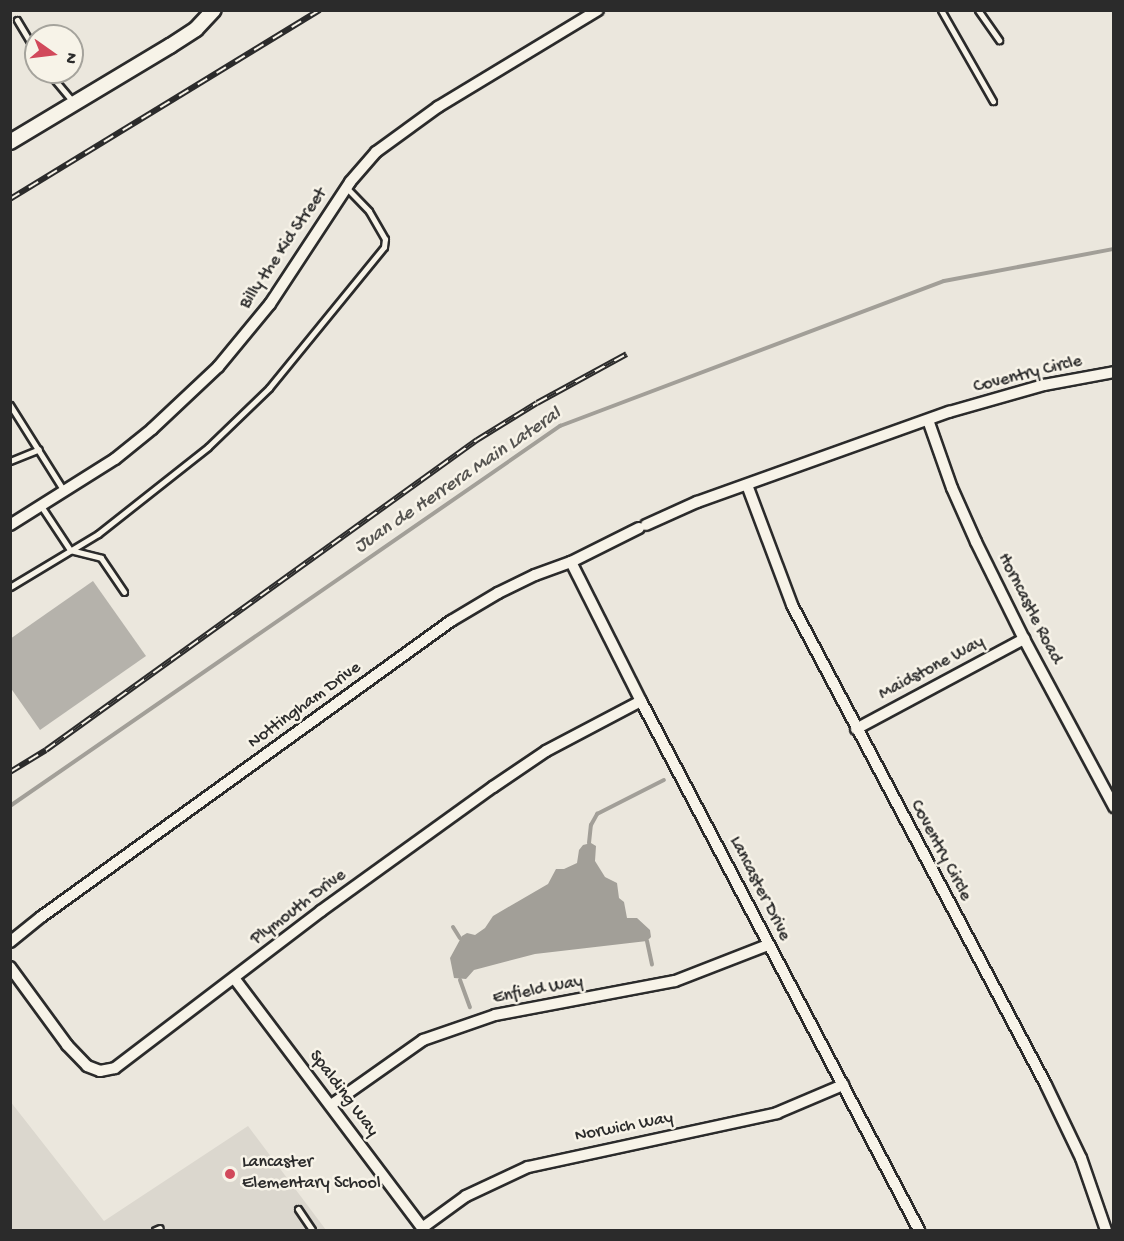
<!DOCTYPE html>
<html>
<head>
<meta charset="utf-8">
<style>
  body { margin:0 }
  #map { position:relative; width:1124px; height:1241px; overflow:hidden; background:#ebe7dd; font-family:"Gochi Hand",sans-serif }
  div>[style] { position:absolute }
  .built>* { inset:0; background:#dbd7ce }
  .water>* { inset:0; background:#a29f98 }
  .stream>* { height:4px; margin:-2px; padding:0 2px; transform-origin:2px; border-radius:2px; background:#a29f98 }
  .building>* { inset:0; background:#b5b2ab }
  .roads { filter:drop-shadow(2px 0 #2b2b2b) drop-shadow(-2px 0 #2b2b2b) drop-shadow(0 2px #2b2b2b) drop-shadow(0 -2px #2b2b2b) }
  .service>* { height:5px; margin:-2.5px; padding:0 2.5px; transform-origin:2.5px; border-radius:2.5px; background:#f7f3e8 }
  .minor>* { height:10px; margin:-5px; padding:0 5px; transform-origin:5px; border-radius:5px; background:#f7f3e8 }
  .tertiary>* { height:14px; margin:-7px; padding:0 7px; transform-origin:7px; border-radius:7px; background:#f7f3e8 }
  .rail>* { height:6px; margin-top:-3px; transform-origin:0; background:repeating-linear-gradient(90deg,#f7f3e8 0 11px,#2b2b2b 0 22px); box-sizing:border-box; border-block:2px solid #2b2b2b }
  .dots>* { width:16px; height:16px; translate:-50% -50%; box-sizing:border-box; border:3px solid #f7f3e8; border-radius:50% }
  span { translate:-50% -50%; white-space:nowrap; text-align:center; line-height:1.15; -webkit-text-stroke:5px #f7f3e8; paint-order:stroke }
  .street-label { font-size:18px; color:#2b2b2b }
  .poi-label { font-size:18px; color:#2b2b2b }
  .left { translate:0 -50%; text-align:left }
  .water-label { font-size:20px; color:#555451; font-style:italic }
  .frame { position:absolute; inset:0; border:12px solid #2b2b2b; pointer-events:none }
  .north { position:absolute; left:24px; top:24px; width:60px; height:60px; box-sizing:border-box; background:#f7f3e8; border:2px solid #a5a39c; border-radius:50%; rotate:104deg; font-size:16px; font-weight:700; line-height:24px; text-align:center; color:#2b2b2b }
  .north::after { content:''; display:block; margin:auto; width:21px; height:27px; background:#d1495b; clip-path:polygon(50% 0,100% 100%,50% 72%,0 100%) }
</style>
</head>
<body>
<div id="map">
  <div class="built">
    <div style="clip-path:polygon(10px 1101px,104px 1221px,248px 1126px,326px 1230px,11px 1230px)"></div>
  </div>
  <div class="water">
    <div style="clip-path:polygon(591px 843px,596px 846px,595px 861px,605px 877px,617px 883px,619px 898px,624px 902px,627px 918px,637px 918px,650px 930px,651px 937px,647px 941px,535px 954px,474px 970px,466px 979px,454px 978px,450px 958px,462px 936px,467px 933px,475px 935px,485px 928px,493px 916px,548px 884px,556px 869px,564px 869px,577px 863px,579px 850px,583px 845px)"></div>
  </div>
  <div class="stream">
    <div style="left:10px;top:806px;width:669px;rotate:-34.64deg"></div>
    <div style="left:560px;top:426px;width:410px;rotate:-20.7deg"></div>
    <div style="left:944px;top:281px;width:173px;rotate:-10.7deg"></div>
    <div style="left:589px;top:843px;width:18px;rotate:-84deg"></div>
    <div style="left:591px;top:825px;width:13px;rotate:-61deg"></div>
    <div style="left:597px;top:814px;width:75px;rotate:-26.9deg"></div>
    <div style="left:453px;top:927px;width:13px;rotate:58deg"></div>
    <div style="left:647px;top:941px;width:24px;rotate:78deg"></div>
    <div style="left:460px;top:980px;width:29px;rotate:70deg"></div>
  </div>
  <div class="building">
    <div style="clip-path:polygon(93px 581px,146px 656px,40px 730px,10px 687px,10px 639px)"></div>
  </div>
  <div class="roads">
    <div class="service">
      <div style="left:941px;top:10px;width:105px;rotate:60.3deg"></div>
      <div style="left:978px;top:10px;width:37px;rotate:55deg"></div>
      <div style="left:17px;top:20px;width:37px;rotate:59deg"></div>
      <div style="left:48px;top:72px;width:39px;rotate:50deg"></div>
      <div style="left:10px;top:405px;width:102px;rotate:57.9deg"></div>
      <div style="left:10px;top:461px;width:31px;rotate:-22deg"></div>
      <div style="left:41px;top:506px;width:53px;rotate:56.6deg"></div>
      <div style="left:70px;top:550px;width:32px;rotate:14deg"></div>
      <div style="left:101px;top:558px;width:41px;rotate:55.9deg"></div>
      <div style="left:10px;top:587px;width:103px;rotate:-31.1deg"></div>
      <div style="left:98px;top:534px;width:140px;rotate:-38.3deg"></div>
      <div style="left:208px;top:447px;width:85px;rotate:-44deg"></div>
      <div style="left:269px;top:388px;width:182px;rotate:-50.8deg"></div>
      <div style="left:384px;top:247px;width:8px;rotate:-83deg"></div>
      <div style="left:385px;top:239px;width:32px;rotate:-120deg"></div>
      <div style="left:369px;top:211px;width:32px;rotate:-134deg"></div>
      <div style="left:298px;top:1209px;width:25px;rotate:56deg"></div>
      <div style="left:155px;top:1230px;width:5px;rotate:-22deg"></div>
    </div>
    <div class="minor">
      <div style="left:928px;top:420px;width:72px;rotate:70.6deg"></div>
      <div style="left:952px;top:488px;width:59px;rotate:66deg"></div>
      <div style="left:976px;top:542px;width:108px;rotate:63.7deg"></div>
      <div style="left:1024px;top:639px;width:191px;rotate:61.8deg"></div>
      <div style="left:747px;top:485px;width:128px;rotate:69.4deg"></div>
      <div style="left:792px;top:605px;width:543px;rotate:62.11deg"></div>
      <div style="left:1046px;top:1085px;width:81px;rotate:64.4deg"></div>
      <div style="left:1081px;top:1158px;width:76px;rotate:70.9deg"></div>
      <div style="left:10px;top:525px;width:124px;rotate:-32.2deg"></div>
      <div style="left:115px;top:459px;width:48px;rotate:-39deg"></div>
      <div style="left:152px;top:429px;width:91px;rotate:-43.2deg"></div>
      <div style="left:218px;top:367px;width:82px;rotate:-50.5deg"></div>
      <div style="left:270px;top:304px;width:146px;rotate:-56.7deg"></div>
      <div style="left:350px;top:182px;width:40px;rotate:-49deg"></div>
      <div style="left:376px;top:152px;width:77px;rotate:-36deg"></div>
      <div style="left:438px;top:107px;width:187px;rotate:-31.2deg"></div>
      <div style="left:646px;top:525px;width:56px;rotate:-24.3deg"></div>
      <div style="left:697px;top:502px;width:268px;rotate:-19.7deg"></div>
      <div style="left:949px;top:412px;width:99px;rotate:-15.9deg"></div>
      <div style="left:1044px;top:385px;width:71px;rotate:-10.5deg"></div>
      <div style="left:571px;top:562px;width:156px;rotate:63.3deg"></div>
      <div style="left:641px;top:701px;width:598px;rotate:62.28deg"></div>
      <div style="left:856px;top:729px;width:191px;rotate:-28.2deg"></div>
      <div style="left:10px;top:942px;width:40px;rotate:-39deg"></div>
      <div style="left:41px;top:917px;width:506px;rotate:-35.83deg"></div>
      <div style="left:451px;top:621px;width:55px;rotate:-30.8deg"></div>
      <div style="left:498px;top:593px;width:41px;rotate:-25.9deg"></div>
      <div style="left:535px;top:575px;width:38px;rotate:-20deg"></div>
      <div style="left:571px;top:562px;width:76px;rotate:-26.6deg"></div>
      <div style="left:10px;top:967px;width:97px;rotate:53.8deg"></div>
      <div style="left:67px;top:1045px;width:29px;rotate:46deg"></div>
      <div style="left:87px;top:1066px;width:14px;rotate:21deg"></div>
      <div style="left:100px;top:1071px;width:15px;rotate:-11deg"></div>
      <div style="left:115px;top:1068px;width:259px;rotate:-37.3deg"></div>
      <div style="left:321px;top:911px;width:212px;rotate:-35.8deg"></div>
      <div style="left:493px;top:787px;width:64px;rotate:-34.2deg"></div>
      <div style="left:546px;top:751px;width:107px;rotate:-27.8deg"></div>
      <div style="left:234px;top:978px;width:316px;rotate:53deg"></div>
      <div style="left:331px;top:1105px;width:113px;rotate:-35.2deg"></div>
      <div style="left:423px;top:1040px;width:76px;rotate:-19.1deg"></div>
      <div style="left:495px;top:1015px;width:183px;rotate:-10.7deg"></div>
      <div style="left:675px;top:981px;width:100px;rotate:-21.2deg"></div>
      <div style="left:422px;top:1228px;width:54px;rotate:-36deg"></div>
      <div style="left:466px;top:1196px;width:68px;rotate:-25.1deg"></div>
      <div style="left:528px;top:1167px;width:255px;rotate:-12.2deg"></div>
      <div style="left:777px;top:1113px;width:72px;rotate:-23deg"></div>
    </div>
    <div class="tertiary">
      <div style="left:10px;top:142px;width:187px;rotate:-31deg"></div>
      <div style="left:170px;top:46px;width:31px;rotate:-33deg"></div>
      <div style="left:196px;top:29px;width:26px;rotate:-47deg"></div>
    </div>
  </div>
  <div class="rail">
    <div style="left:10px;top:199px;width:363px;rotate:-31.4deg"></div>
    <div style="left:10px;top:772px;width:42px;rotate:-31.4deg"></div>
    <div style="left:46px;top:750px;width:531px;rotate:-35.73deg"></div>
    <div style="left:477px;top:440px;width:70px;rotate:-31.7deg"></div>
    <div style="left:537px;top:403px;width:102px;rotate:-28.6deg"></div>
  </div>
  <div class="dots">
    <div style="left:230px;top:1174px;background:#d1495b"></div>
  </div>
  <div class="street-label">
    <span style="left:284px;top:249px;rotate:-56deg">Billy the Kid Street</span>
    <span style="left:1028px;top:375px;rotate:-14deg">Coventry Circle</span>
    <span style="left:1029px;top:609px;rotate:63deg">Horncastle Road</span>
    <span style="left:932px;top:669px;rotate:-28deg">Maidstone Way</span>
    <span style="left:305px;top:706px;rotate:-36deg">Nottingham Drive</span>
    <span style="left:940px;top:851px;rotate:62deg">Coventry Circle</span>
    <span style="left:759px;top:889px;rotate:63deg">Lancaster Drive</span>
    <span style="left:299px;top:908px;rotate:-37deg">Plymouth Drive</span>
    <span style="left:538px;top:991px;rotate:-11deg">Enfield Way</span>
    <span style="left:343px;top:1094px;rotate:53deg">Spalding Way</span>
    <span style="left:624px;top:1128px;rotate:-11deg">Norwich Way</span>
  </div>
  <div class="poi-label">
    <span class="left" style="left:242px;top:1174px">Lancaster<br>Elementary School</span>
  </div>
  <div class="water-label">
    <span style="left:458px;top:481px;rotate:-34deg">Juan de Herrera Main Lateral</span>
  </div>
  <div class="frame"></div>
  <div class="north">N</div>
</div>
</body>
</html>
